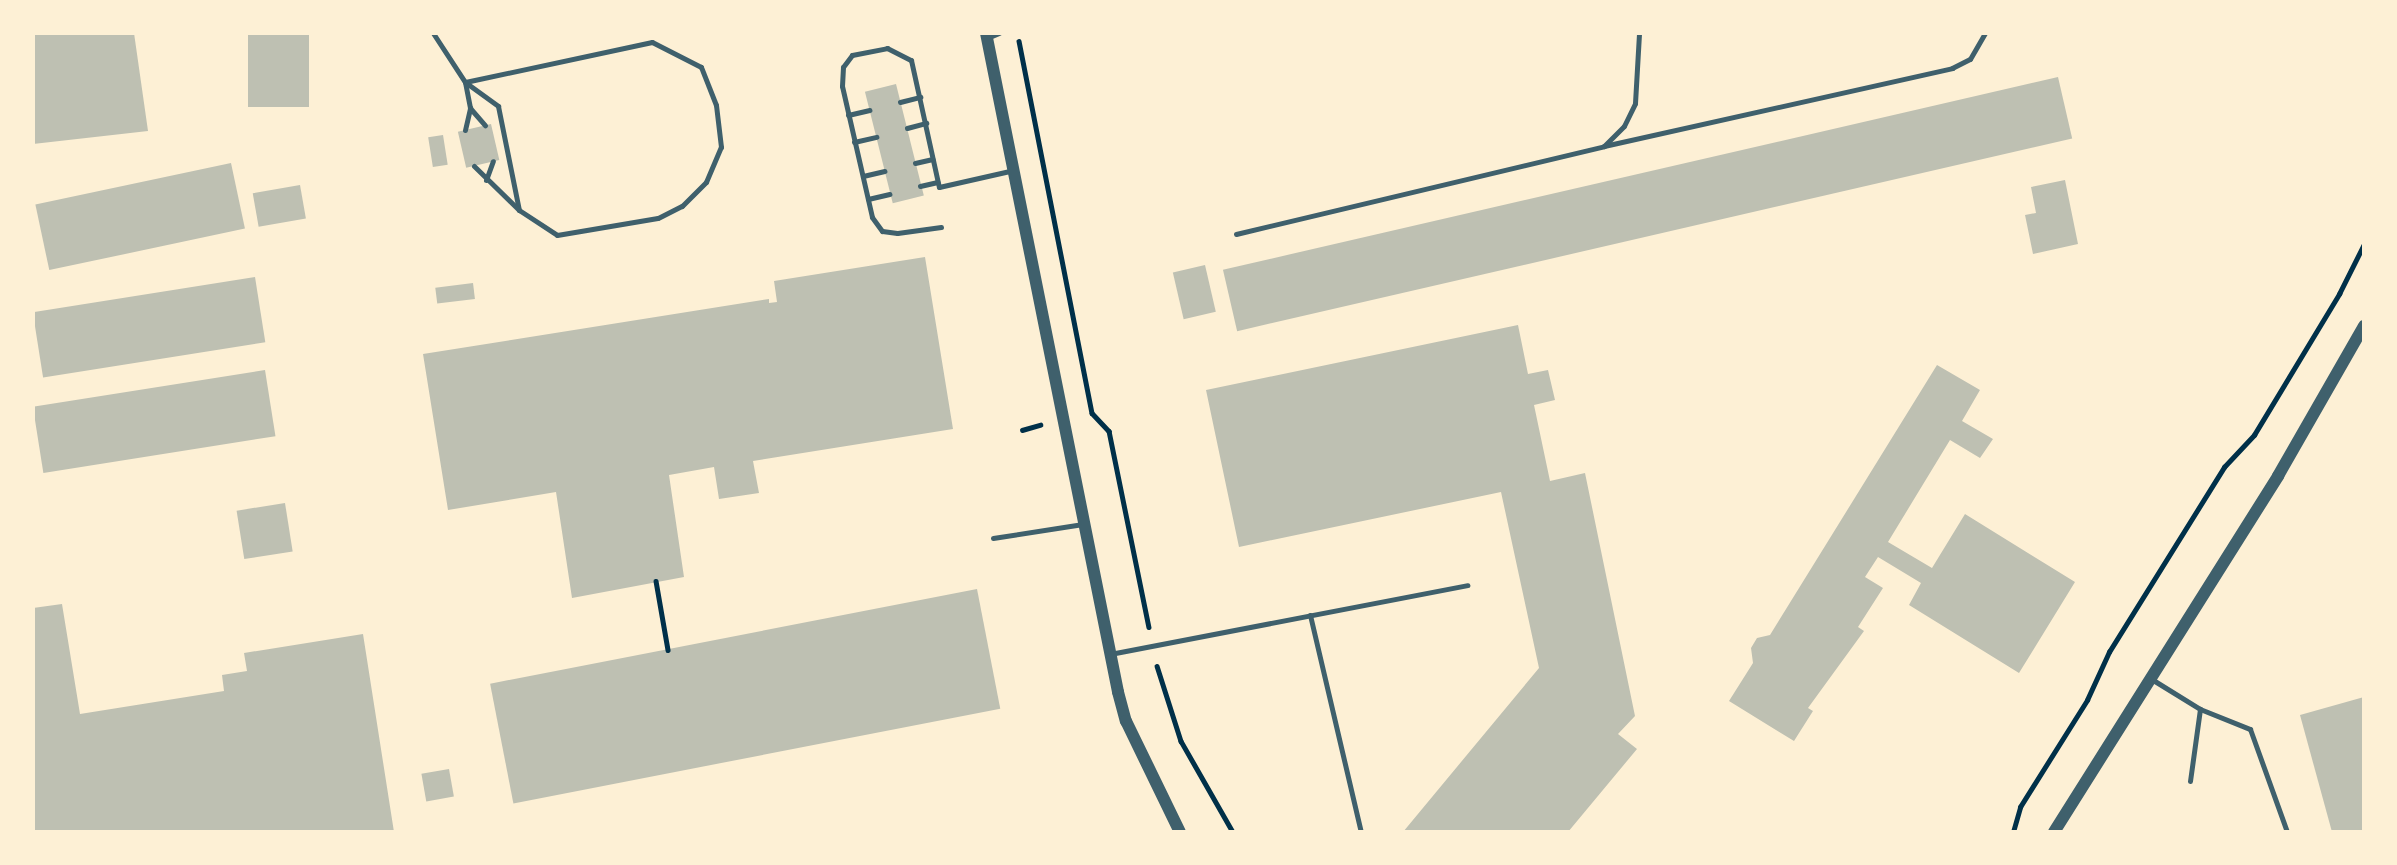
<!DOCTYPE html>
<html>
<head>
<meta charset="utf-8">
<style>
  body { margin:0 }
  #map { position:relative; width:2397px; height:865px; overflow:hidden; background:#fdf0d5; font-family:"Nunito Sans",sans-serif }
  div>[style] { position:absolute }
  .building>* { inset:0; background:#bec0b2; transform-origin:0 0 }
  .path>* { height:4.5px; margin:-2.25px; padding:0 2.25px; transform-origin:2.25px; border-radius:2.25px; background:#003049 }
  .service>* { height:5px; margin:-2.5px; padding:0 2.5px; transform-origin:2.5px; border-radius:2.5px; background:#3f606c }
  .tertiary>* { height:12px; margin:-6px; padding:0 6px; transform-origin:6px; border-radius:6px; background:#3f606c }
  span { translate:-50% -50%; white-space:nowrap; text-align:center; line-height:1.15; -webkit-text-stroke:5px #fdf0d5; paint-order:stroke }
  .frame { position:absolute; inset:0; border:35px solid #fdf0d5; pointer-events:none }
</style>
</head>
<body>
<div id="map">
  <div class="building">
    <div style="clip-path:polygon(33px 33px,134px 33px,148px 131px,33px 144px)"></div>
    <div style="left:248px;top:33px;width:61px;height:74px"></div>
    <div style="left:2058px;top:77px;width:63px;height:857px;rotate:77deg"></div>
    <div style="left:896px;top:84px;width:115px;height:32px;rotate:76deg"></div>
    <div style="left:491px;top:124px;width:37px;height:34px;rotate:77deg"></div>
    <div style="left:443px;top:135px;width:30px;height:15px;rotate:81deg"></div>
    <div style="left:231px;top:163px;width:67px;height:200px;rotate:78deg"></div>
    <div style="clip-path:polygon(2065px 180px,2078px 244px,2033px 254px,2025px 215px,2036px 213px,2031px 187px)"></div>
    <div style="left:300px;top:185px;width:34px;height:48px;rotate:80deg"></div>
    <div style="clip-path:polygon(925px 257px,953px 429px,753px 461px,759px 493px,719px 499px,714px 467px,669px 475px,684px 577px,572px 598px,556px 492px,448px 510px,423px 354px,769px 299px,769px 303px,777px 302px,774px 281px)"></div>
    <div style="left:1205px;top:265px;width:48px;height:33px;rotate:77deg"></div>
    <div style="left:255px;top:277px;width:66px;height:225px;rotate:81deg"></div>
    <div style="left:473px;top:283px;width:16px;height:38px;rotate:83deg"></div>
    <div style="clip-path:polygon(1518px 325px,1528px 374px,1548px 370px,1555px 400px,1534px 405px,1550px 481px,1585px 473px,1635px 716px,1618px 734px,1637px 749px,1568px 832px,1403px 832px,1539px 668px,1501px 492px,1239px 547px,1206px 390px)"></div>
    <div style="clip-path:polygon(1937px 365px,1980px 390px,1962px 421px,1993px 439px,1980px 458px,1950px 440px,1888px 542px,1932px 568px,1965px 514px,2075px 582px,2019px 673px,1909px 605px,1921px 583px,1878px 557px,1865px 577px,1883px 588px,1858px 627px,1864px 631px,1808px 708px,1813px 711px,1794px 741px,1729px 701px,1753px 663px,1751px 648px,1757px 638px,1770px 635px)"></div>
    <div style="left:265px;top:370px;width:67px;height:235px;rotate:81deg"></div>
    <div style="left:285px;top:503px;width:49px;height:49px;rotate:81deg"></div>
    <div style="left:977px;top:589px;width:122px;height:496px;rotate:79deg"></div>
    <div style="clip-path:polygon(62px 604px,80px 714px,224px 691px,222px 675px,247px 671px,244px 653px,363px 634px,394px 832px,33px 832px,33px 608px)"></div>
    <div style="clip-path:polygon(2364px 697px,2364px 830px,2332px 832px,2300px 715px)"></div>
    <div style="left:449px;top:769px;width:28px;height:28px;rotate:80deg"></div>
  </div>
  <div class="path">
    <div style="left:1019px;top:41px;width:379px;rotate:78.9deg"></div>
    <div style="left:1092px;top:413px;width:25px;rotate:47deg"></div>
    <div style="left:1109px;top:431px;width:200px;rotate:78.5deg"></div>
    <div style="left:1022px;top:430px;width:19px;rotate:-16deg"></div>
    <div style="left:656px;top:581px;width:70px;rotate:80.1deg"></div>
    <div style="left:1157px;top:666px;width:79px;rotate:72.3deg"></div>
    <div style="left:1181px;top:741px;width:105px;rotate:60.3deg"></div>
    <div style="left:2013px;top:832px;width:26px;rotate:-74deg"></div>
    <div style="left:2020px;top:807px;width:126px;rotate:-57.9deg"></div>
    <div style="left:2087px;top:700px;width:53px;rotate:-65.4deg"></div>
    <div style="left:2109px;top:652px;width:218px;rotate:-58.1deg"></div>
    <div style="left:2224px;top:467px;width:44px;rotate:-46.8deg"></div>
    <div style="left:2254px;top:435px;width:165px;rotate:-58.9deg"></div>
    <div style="left:2339px;top:294px;width:56px;rotate:-63.4deg"></div>
  </div>
  <div class="service">
    <div style="left:433px;top:33px;width:59px;rotate:56.9deg"></div>
    <div style="left:465px;top:82px;width:41px;rotate:36deg"></div>
    <div style="left:498px;top:106px;width:106px;rotate:78.6deg"></div>
    <div style="left:519px;top:210px;width:45px;rotate:33.3deg"></div>
    <div style="left:557px;top:235px;width:102px;rotate:-9.6deg"></div>
    <div style="left:658px;top:218px;width:27px;rotate:-27deg"></div>
    <div style="left:682px;top:206px;width:34px;rotate:-45deg"></div>
    <div style="left:706px;top:182px;width:38px;rotate:-67deg"></div>
    <div style="left:721px;top:147px;width:42px;rotate:-96.8deg"></div>
    <div style="left:716px;top:105px;width:41px;rotate:-111.5deg"></div>
    <div style="left:701px;top:67px;width:55px;rotate:-153deg"></div>
    <div style="left:652px;top:42px;width:191px;rotate:167.9deg"></div>
    <div style="left:987px;top:38px;width:13px;rotate:-23deg"></div>
    <div style="left:465px;top:82px;width:26px;rotate:79deg"></div>
    <div style="left:470px;top:108px;width:23px;rotate:49deg"></div>
    <div style="left:900px;top:102px;width:21px;rotate:-14deg"></div>
    <div style="left:848px;top:115px;width:22px;rotate:-13deg"></div>
    <div style="left:907px;top:128px;width:20px;rotate:-15deg"></div>
    <div style="left:465px;top:130px;width:23px;rotate:-77deg"></div>
    <div style="left:854px;top:142px;width:23px;rotate:-13deg"></div>
    <div style="left:1604px;top:146px;width:357px;rotate:-12.6deg"></div>
    <div style="left:1952px;top:68px;width:20px;rotate:-27deg"></div>
    <div style="left:1970px;top:59px;width:30px;rotate:-60deg"></div>
    <div style="left:915px;top:163px;width:18px;rotate:-13deg"></div>
    <div style="left:474px;top:166px;width:63px;rotate:44.4deg"></div>
    <div style="left:863px;top:176px;width:22px;rotate:-13deg"></div>
    <div style="left:486px;top:180px;width:20px;rotate:-70deg"></div>
    <div style="left:920px;top:186px;width:18px;rotate:-13deg"></div>
    <div style="left:868px;top:199px;width:22px;rotate:-13deg"></div>
    <div style="left:941px;top:227px;width:44px;rotate:172.2deg"></div>
    <div style="left:897px;top:233px;width:15px;rotate:-172deg"></div>
    <div style="left:882px;top:231px;width:17px;rotate:-126deg"></div>
    <div style="left:872px;top:217px;width:134px;rotate:-102.9deg"></div>
    <div style="left:842px;top:86px;width:19px;rotate:-87deg"></div>
    <div style="left:843px;top:67px;width:15px;rotate:-53deg"></div>
    <div style="left:852px;top:55px;width:36px;rotate:-11deg"></div>
    <div style="left:887px;top:48px;width:27px;rotate:27deg"></div>
    <div style="left:911px;top:60px;width:130px;rotate:77.6deg"></div>
    <div style="left:939px;top:187px;width:77px;rotate:-12.8deg"></div>
    <div style="left:1236px;top:234px;width:378px;rotate:-13.4deg"></div>
    <div style="left:1604px;top:146px;width:28px;rotate:-45deg"></div>
    <div style="left:1624px;top:126px;width:25px;rotate:-64deg"></div>
    <div style="left:1635px;top:103px;width:70px;rotate:-86.7deg"></div>
    <div style="left:993px;top:538px;width:91px;rotate:-8.8deg"></div>
    <div style="left:1310px;top:615px;width:223px;rotate:76.8deg"></div>
    <div style="left:1110px;top:654px;width:364px;rotate:-10.9deg"></div>
    <div style="left:2153px;top:680px;width:55px;rotate:31.7deg"></div>
    <div style="left:2200px;top:709px;width:54px;rotate:21.8deg"></div>
    <div style="left:2250px;top:729px;width:109px;rotate:70.2deg"></div>
    <div style="left:2190px;top:781px;width:73px;rotate:-82.1deg"></div>
  </div>
  <div class="tertiary">
    <div style="left:986px;top:33px;width:672px;rotate:78.67deg"></div>
    <div style="left:1118px;top:692px;width:30px;rotate:75deg"></div>
    <div style="left:1126px;top:721px;width:123px;rotate:64.1deg"></div>
    <div style="left:2054px;top:832px;width:421px;rotate:-57.8deg"></div>
    <div style="left:2278px;top:476px;width:173px;rotate:-60.2deg"></div>
  </div>
  <div class="frame"></div>
</div>
</body>
</html>
